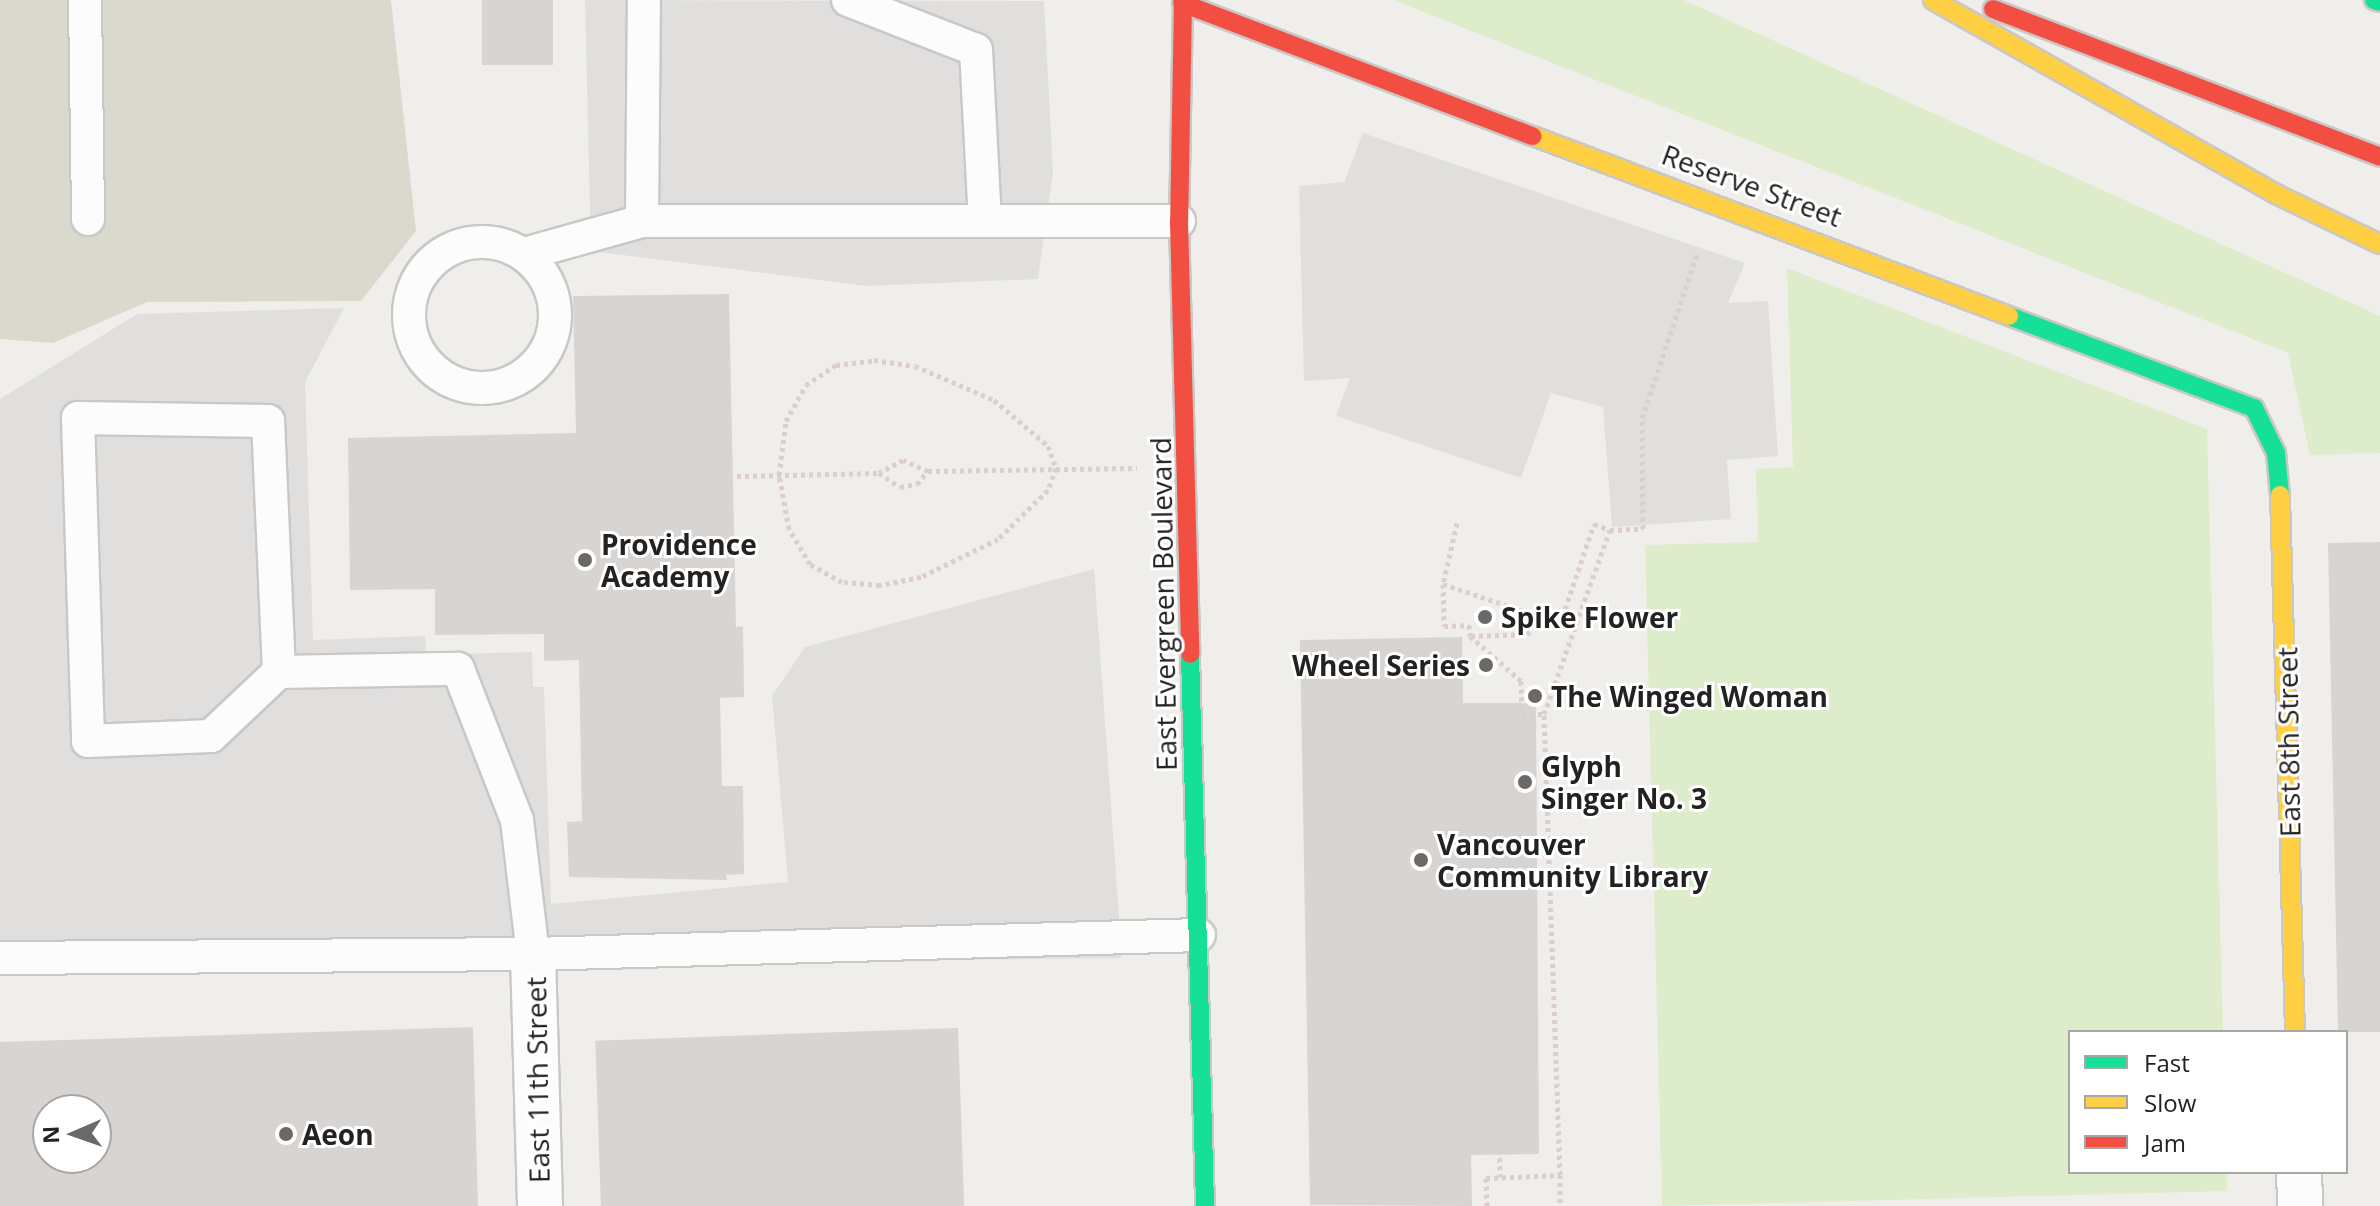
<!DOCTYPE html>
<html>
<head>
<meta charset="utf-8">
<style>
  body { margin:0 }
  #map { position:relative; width:2380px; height:1206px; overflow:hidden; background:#f0eeeb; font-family:"Open Sans",sans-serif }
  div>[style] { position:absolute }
  .construction>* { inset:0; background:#d9d9cd }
  .grass>* { inset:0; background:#ddeccb }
  .parking>* { inset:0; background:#e0dfde }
  .building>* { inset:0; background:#d7d4d2; transform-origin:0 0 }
  .path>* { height:5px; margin-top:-2.5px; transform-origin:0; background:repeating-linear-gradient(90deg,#dccecd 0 4px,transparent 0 8px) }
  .roads { filter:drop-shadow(2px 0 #c9c8c7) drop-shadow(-2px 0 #c9c8c7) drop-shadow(0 2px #c9c8c7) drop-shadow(0 -2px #c9c8c7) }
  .lane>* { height:32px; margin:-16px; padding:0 16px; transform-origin:16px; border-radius:16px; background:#fdfcfc }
  .lane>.ring { margin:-16px; padding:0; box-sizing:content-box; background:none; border:32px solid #fdfcfc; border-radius:50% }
  .street>* { height:44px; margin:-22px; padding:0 22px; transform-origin:22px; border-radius:22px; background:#fdfcfc }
  .fast>* { height:18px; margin:-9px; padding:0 9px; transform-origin:9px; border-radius:9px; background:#16e098 }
  .slow>* { height:18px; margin:-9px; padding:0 9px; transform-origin:9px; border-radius:9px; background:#ffcf43 }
  .jam>* { height:18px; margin:-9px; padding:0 9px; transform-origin:9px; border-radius:9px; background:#f24e42 }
  .dots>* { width:22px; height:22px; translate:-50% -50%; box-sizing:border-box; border:4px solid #fff; border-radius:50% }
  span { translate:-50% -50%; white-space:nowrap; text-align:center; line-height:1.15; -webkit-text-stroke:6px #fff; paint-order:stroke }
  .street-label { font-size:28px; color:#222 }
  .poi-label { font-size:28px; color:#222; font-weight:700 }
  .left { translate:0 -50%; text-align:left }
  .right { translate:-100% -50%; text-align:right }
  .legend { position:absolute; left:2068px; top:1030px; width:280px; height:144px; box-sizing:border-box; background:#fff; border:2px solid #a7a7a7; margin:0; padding:10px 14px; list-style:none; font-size:24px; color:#222 }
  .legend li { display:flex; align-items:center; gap:16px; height:40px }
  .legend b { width:40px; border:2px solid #a7a7a7 }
  .north { position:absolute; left:32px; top:1094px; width:80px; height:80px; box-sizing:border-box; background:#fff; border:2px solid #a7a7a7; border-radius:50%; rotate:268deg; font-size:22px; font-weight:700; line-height:32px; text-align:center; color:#222 }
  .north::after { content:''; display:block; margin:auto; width:28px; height:36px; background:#6a6968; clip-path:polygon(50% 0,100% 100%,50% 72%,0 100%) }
</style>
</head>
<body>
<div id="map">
  <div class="construction">
    <div style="clip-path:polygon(0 0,391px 0,416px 231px,361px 301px,147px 302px,53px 343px,0 339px)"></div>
  </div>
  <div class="grass">
    <div style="clip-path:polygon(1393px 0,1684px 0,2380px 316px,2380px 453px,2310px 455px,2288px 353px)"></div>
    <div style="clip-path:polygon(1787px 268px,2207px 429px,2223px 1032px,2070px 1032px,2070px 1172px,2227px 1172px,2227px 1191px,1662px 1206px,1645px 545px,1758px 542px,1756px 469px,1793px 467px)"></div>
  </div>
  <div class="parking">
    <div style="clip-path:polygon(585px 0,1044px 1px,1053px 173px,1038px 279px,867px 286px,591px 251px)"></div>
    <div style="clip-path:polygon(1363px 133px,1745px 263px,1728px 303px,1768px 301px,1778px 456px,1727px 460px,1731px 519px,1612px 527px,1603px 407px,1551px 393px,1521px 478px,1336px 416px,1350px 378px,1304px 381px,1299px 186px,1344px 182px)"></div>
    <div style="clip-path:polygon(344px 308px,305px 382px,313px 640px,425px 636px,426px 655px,532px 652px,533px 687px,544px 687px,551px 904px,788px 882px,772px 696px,805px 647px,1094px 569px,1122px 958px,0 972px,0 399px,137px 314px)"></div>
  </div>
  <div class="building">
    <div style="left:482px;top:0;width:71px;height:65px"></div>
    <div style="clip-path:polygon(729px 294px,736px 627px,743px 626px,744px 697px,720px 698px,722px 786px,743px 786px,744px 874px,726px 875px,727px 880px,569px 877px,567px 822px,582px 821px,579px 660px,544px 661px,544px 634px,435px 635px,435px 589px,350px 590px,348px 438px,576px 433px,573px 296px)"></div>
    <div style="clip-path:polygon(2380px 542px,2380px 1032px,2338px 1032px,2328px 543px)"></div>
    <div style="clip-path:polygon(1462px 637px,1463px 703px,1536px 703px,1539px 1154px,1471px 1155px,1472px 1206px,1310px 1205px,1300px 640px)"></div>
    <div style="clip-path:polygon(evenodd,473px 1027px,478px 1206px,0 1206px,0 1042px,473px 1027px,48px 1110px,96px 1110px,96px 1158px,48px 1158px,48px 1110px)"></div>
    <div style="left:958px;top:1028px;width:178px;height:363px;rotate:88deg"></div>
  </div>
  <div class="path">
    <div style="left:874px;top:360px;width:41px;rotate:8.3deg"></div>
    <div style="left:915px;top:366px;width:86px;rotate:23.3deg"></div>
    <div style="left:994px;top:400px;width:71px;rotate:40.4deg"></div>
    <div style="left:1048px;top:446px;width:23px;rotate:70deg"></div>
    <div style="left:1056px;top:468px;width:23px;rotate:110deg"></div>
    <div style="left:1048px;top:490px;width:70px;rotate:135.6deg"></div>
    <div style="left:998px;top:539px;width:86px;rotate:153.7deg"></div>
    <div style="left:921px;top:577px;width:42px;rotate:169deg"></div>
    <div style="left:880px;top:585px;width:38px;rotate:-175deg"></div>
    <div style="left:842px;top:582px;width:37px;rotate:-151deg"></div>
    <div style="left:810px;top:564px;width:41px;rotate:-121deg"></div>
    <div style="left:789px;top:529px;width:55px;rotate:-100.5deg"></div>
    <div style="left:779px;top:475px;width:54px;rotate:-82.6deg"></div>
    <div style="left:786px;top:421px;width:41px;rotate:-60.9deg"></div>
    <div style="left:806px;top:385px;width:36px;rotate:-34deg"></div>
    <div style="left:836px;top:365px;width:38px;rotate:-7deg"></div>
    <div style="left:928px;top:471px;width:27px;rotate:-156deg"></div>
    <div style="left:903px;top:460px;width:27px;rotate:152deg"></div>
    <div style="left:879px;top:473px;width:25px;rotate:34deg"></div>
    <div style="left:900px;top:487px;width:17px;rotate:-10deg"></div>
    <div style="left:917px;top:484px;width:17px;rotate:-50deg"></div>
    <div style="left:928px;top:471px;width:209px;rotate:-0.8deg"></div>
    <div style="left:737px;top:476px;width:142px;rotate:-1.2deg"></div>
    <div style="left:1457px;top:523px;width:63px;rotate:102.9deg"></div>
    <div style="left:1443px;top:584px;width:42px;rotate:88.6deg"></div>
    <div style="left:1444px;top:626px;width:25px;rotate:-2deg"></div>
    <div style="left:1469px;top:625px;width:11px;rotate:85deg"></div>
    <div style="left:1470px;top:636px;width:68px;rotate:41.4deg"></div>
    <div style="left:1521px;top:681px;width:34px;rotate:88deg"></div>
    <div style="left:1522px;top:715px;width:22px;rotate:-3deg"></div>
    <div style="left:1443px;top:584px;width:94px;rotate:18.6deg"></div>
    <div style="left:1532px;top:614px;width:14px;rotate:54deg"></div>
    <div style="left:1471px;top:636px;width:56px;rotate:-2deg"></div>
    <div style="left:1527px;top:634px;width:16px;rotate:-35deg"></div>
    <div style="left:1540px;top:625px;width:20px;rotate:-3deg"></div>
    <div style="left:1560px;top:624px;width:106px;rotate:-71.2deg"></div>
    <div style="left:1594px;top:524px;width:17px;rotate:21deg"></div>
    <div style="left:1499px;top:1126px;width:51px;rotate:88.9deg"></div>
    <div style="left:1560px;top:1175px;width:31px;rotate:90deg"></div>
    <div style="left:1487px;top:1206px;width:28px;rotate:-92deg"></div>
    <div style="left:1486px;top:1178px;width:74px;rotate:-2.3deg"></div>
    <div style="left:1560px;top:1175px;width:461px;rotate:-92deg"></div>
    <div style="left:1544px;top:714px;width:195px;rotate:-70.3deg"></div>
    <div style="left:1610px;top:530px;width:33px;rotate:-2deg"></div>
    <div style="left:1643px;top:529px;width:111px;rotate:-90.5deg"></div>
    <div style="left:1642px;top:418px;width:175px;rotate:-71.4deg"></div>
  </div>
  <div class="roads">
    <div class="lane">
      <div style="left:85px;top:0;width:219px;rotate:89.2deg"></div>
      <div style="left:848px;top:0;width:137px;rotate:21.3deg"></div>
      <div style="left:976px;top:50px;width:171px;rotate:87deg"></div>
      <div style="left:642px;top:221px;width:221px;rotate:-89.5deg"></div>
      <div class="ring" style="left:409px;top:242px;width:114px;height:114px"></div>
      <div style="left:524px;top:254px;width:123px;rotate:-15.6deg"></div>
      <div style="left:642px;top:221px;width:537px"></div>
      <div style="left:279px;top:672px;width:251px;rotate:-92.5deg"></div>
      <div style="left:268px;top:421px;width:190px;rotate:-179.1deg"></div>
      <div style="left:78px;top:418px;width:323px;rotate:88.2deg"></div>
      <div style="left:88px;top:741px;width:123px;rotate:-2.3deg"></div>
      <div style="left:211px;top:736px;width:93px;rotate:-43.3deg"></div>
      <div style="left:279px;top:672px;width:179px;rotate:-1deg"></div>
      <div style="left:458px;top:669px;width:162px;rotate:68.7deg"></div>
      <div style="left:517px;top:820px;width:135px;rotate:83.2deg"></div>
      <div style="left:0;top:958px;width:533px;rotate:-0.43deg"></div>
      <div style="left:533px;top:954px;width:666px;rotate:-1.63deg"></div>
    </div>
    <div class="street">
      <div style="left:533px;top:954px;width:252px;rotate:88.4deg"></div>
      <div style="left:2299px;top:1172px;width:34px;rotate:88deg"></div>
    </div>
    <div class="fast">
      <div style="left:2374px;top:0;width:6px;rotate:18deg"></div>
      <div style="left:2009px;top:316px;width:262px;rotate:20.6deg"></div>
      <div style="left:2254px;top:408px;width:50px;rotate:63.9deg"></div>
      <div style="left:2276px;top:453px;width:42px;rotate:84.6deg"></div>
      <div style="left:1190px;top:654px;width:552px;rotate:88.44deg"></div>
    </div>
    <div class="slow">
      <div style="left:1933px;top:0;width:394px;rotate:29.5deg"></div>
      <div style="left:2276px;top:194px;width:115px;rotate:25.7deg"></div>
      <div style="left:1533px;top:136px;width:509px;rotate:20.71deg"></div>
      <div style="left:2280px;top:495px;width:537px;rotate:88.4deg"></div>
    </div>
    <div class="jam">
      <div style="left:1183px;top:0;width:221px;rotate:91deg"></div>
      <div style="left:1179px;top:221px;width:433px;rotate:88.5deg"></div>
      <div style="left:1182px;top:3px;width:375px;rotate:20.8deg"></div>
      <div style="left:1993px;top:9px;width:414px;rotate:20.9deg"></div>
    </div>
  </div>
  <div class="dots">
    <div style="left:585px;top:560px;background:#6a6968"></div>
    <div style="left:1485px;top:617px;background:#6a6968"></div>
    <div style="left:1486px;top:665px;background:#6a6968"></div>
    <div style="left:1535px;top:696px;background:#6a6968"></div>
    <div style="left:1525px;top:782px;background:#6a6968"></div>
    <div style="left:1421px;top:860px;background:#6a6968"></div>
    <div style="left:286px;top:1134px;background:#6a6968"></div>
  </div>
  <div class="street-label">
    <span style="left:1752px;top:185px;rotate:20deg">Reserve Street</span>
    <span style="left:1163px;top:604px;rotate:-91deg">East Evergreen Boulevard</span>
    <span style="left:2288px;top:742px;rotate:-91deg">East 8th Street</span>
    <span style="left:537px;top:1080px;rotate:-91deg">East 11th Street</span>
  </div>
  <div class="poi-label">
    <span class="left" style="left:601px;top:560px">Providence<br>Academy</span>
    <span class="left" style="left:1501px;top:617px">Spike Flower</span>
    <span class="right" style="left:1470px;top:665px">Wheel Series</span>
    <span class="left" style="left:1551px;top:696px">The Winged Woman</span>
    <span class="left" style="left:1541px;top:782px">Glyph<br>Singer No. 3</span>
    <span class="left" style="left:1437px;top:860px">Vancouver<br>Community Library</span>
    <span class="left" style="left:302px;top:1134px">Aeon</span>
  </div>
  <ul class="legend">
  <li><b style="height:10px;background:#16e098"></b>Fast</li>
  <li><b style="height:10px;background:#ffcf43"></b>Slow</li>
  <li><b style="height:10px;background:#f24e42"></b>Jam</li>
  </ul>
  <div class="north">N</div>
</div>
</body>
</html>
